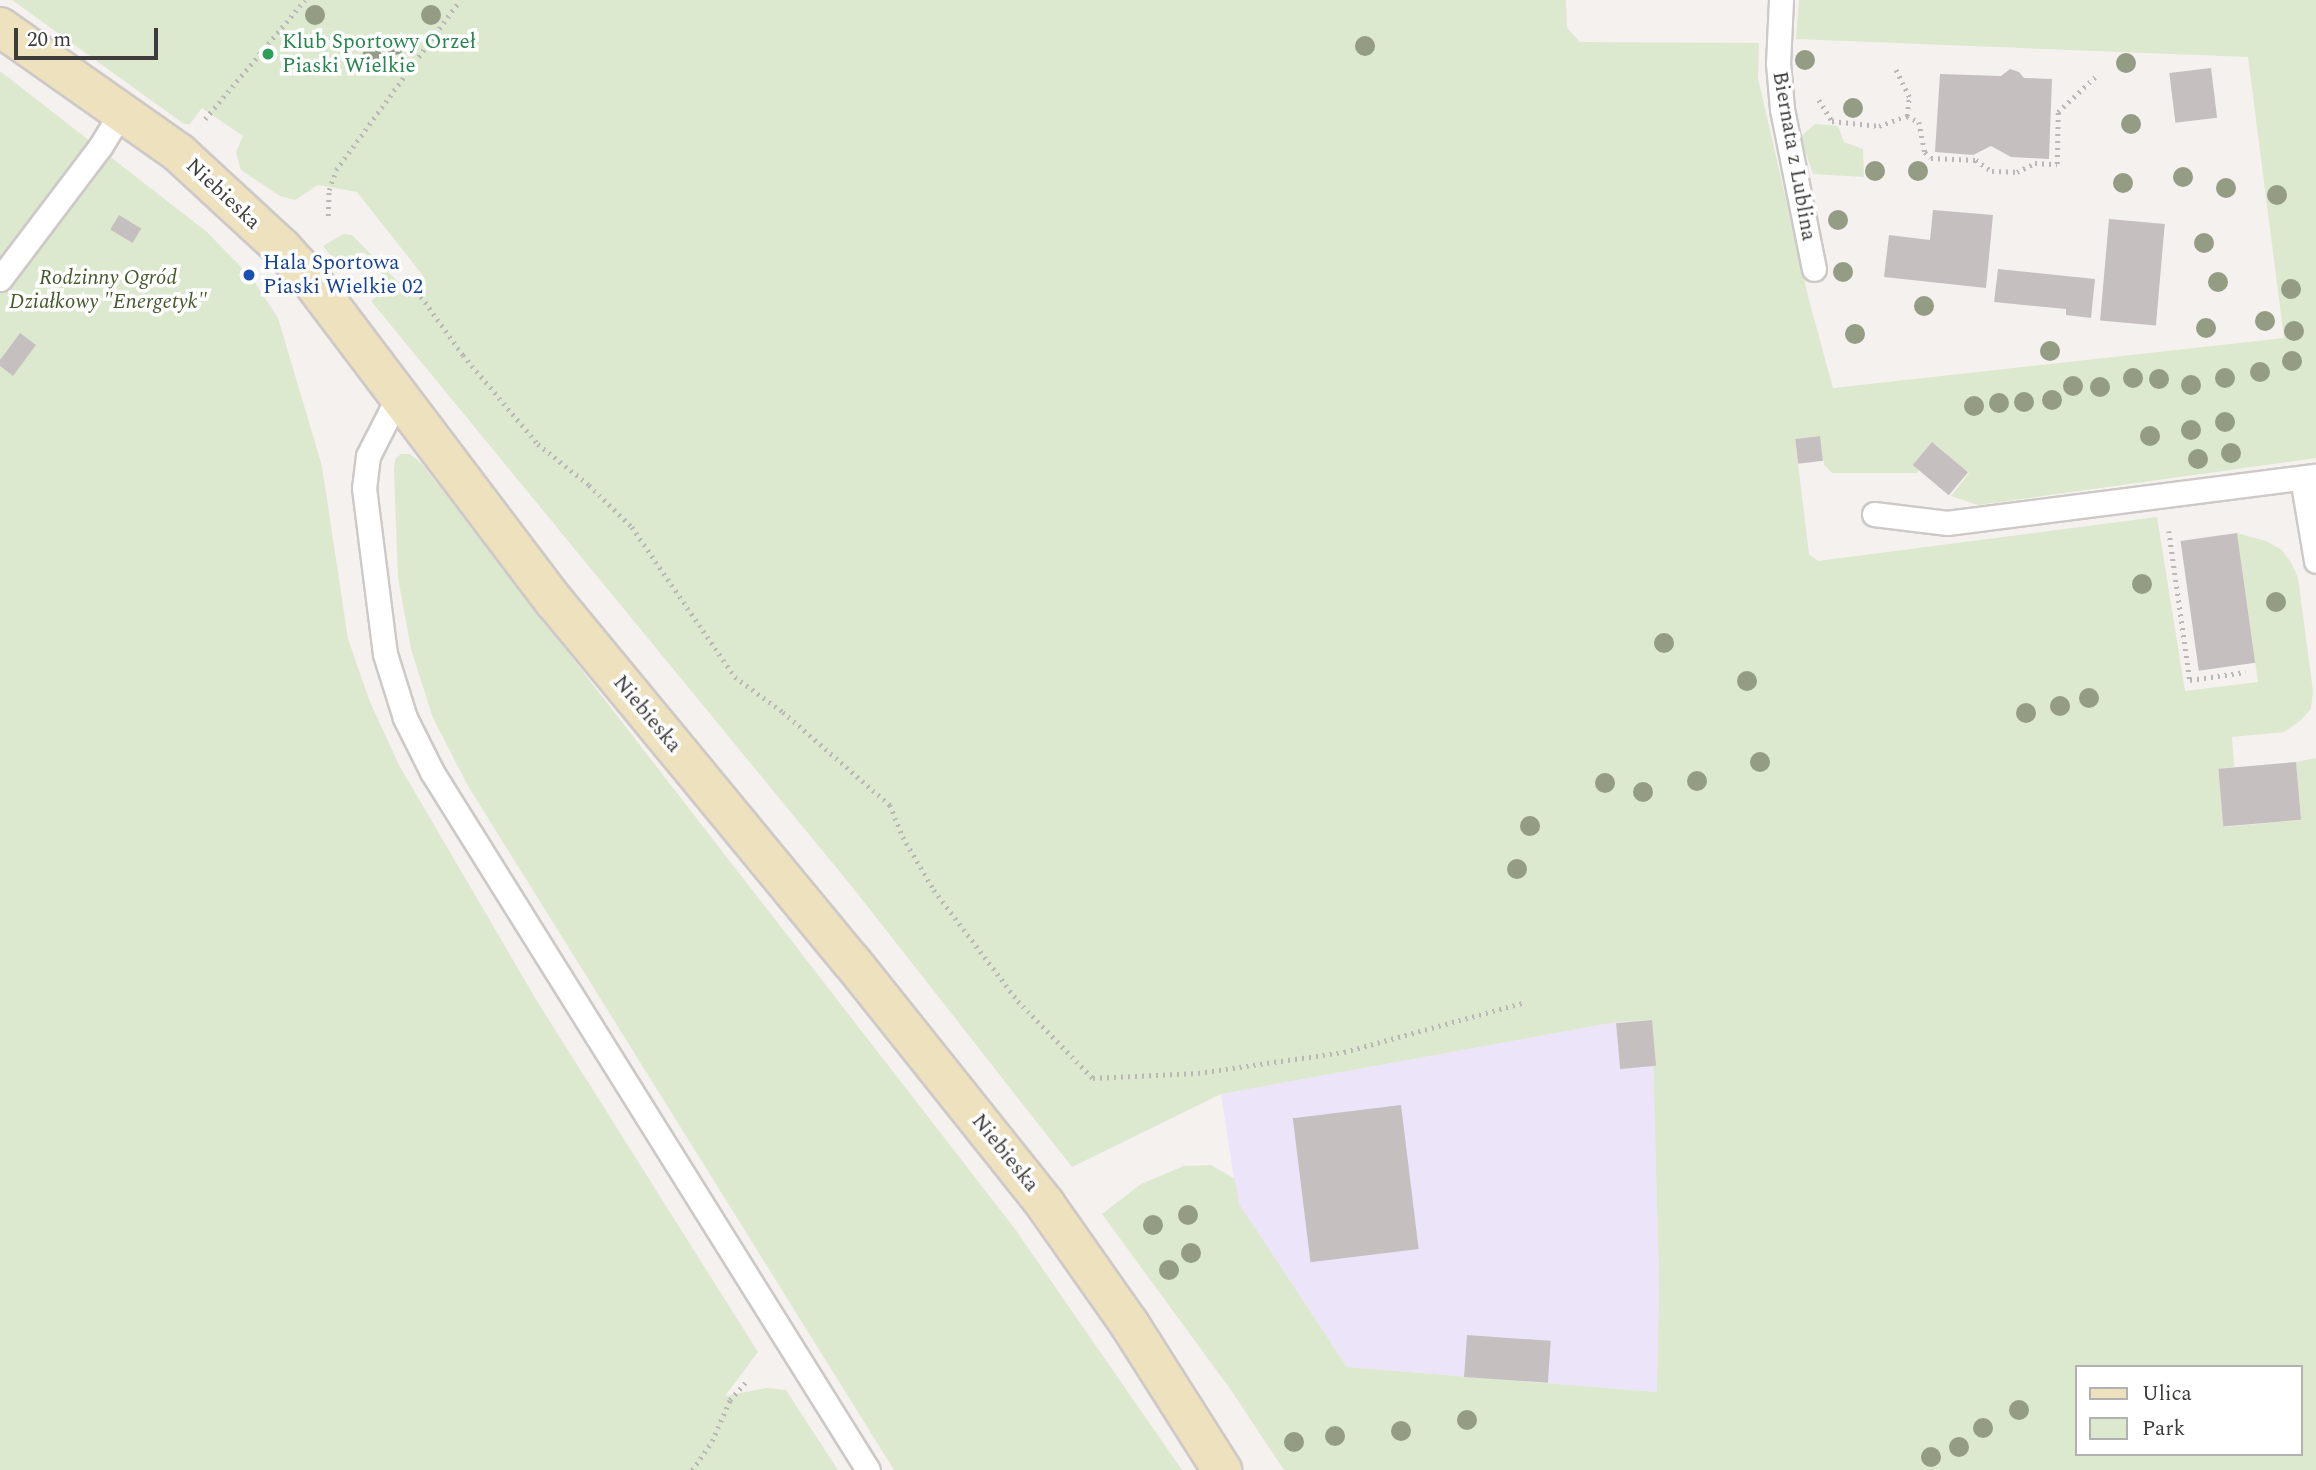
<!DOCTYPE html>
<html>
<head>
<meta charset="utf-8">
<style>
  body { margin:0 }
  #map { position:relative; width:2316px; height:1470px; overflow:hidden; background:#f5f1ef; font-family:Spectral,serif }
  div>[style] { position:absolute }
  .industrial>* { inset:0; background:#ece4f9 }
  .green>* { inset:0; background:#dce9cf }
  .building>* { inset:0; background:#c5c0bf; transform-origin:0 0 }
  .path>* { height:4.5px; margin-top:-2.25px; transform-origin:0; background:repeating-linear-gradient(90deg,#bab7b6 0 2px,transparent 0 7px) }
  .roads { filter:drop-shadow(2px 0 #cdc9c7) drop-shadow(-2px 0 #cdc9c7) drop-shadow(0 2px #cdc9c7) drop-shadow(0 -2px #cdc9c7) }
  .lane>* { height:23px; margin:-11.5px; padding:0 11.5px; transform-origin:11.5px; border-radius:11.5px; background:#fff }
  .secondary>* { height:38px; margin:-19px; padding:0 19px; transform-origin:19px; border-radius:19px; background:#eee1bd }
  .trees>* { width:20px; height:20px; margin:-10px; border-radius:50%; background:#949d83 }
  .dots>* { width:19px; height:19px; translate:-50% -50%; box-sizing:border-box; border:4px solid #fff; border-radius:50% }
  span { translate:-50% -50%; white-space:nowrap; text-align:center; line-height:1.15; -webkit-text-stroke:7px #fff; paint-order:stroke }
  .leisure-label { font-size:21px; color:#27864d }
  .left { translate:0 -50%; text-align:left }
  .street-label { font-size:21px; color:#3d3c3b }
  .transit-label { font-size:21px; color:#164399 }
  .park-label { font-size:21px; color:#45592b; font-style:italic }
  .legend { position:absolute; left:2075px; top:1365px; width:228px; height:91px; box-sizing:border-box; background:#fff; border:2px solid #b1b1b1; margin:0; padding:9px 12px; list-style:none; font-size:21px; color:#3d3c3b }
  .legend li { display:flex; align-items:center; gap:14px; height:35px }
  .legend b { width:35px; border:2px solid #b1b1b1 }
  .scale { position:absolute; left:14px; top:28px; width:144px; height:32px; box-sizing:border-box; border:4px solid #3d3c3b; border-top:0; padding-left:9px; font-size:21px; line-height:24px; white-space:nowrap; color:#3d3c3b; -webkit-text-stroke:5px #fff; paint-order:stroke }
</style>
</head>
<body>
<div id="map">
  <div class="industrial">
    <div style="clip-path:polygon(1652px 1020px,1659px 1283px,1658px 1392px,1347px 1367px,1238px 1204px,1221px 1094px,1616px 1022px)"></div>
  </div>
  <div class="green">
    <div style="clip-path:polygon(evenodd,12px 0,1566px 0,1567px 28px,1580px 42px,1759px 43px,1758px 78px,1809px 300px,1833px 388px,2284px 338px,2248px 57px,1796px 39px,1799px 0,2316px 0,2316px 458px,1978px 505px,1951px 496px,1969px 473px,1932px 442px,1917px 473px,1832px 473px,1824px 465px,1820px 436px,1795px 439px,1809px 554px,1818px 561px,2157px 517px,2185px 691px,2258px 682px,2237px 533px,2266px 541px,2282px 550px,2292px 564px,2298px 578px,2313px 691px,2311px 709px,2300px 721px,2284px 732px,2232px 737px,2234px 767px,2218px 769px,2224px 827px,2301px 820px,2296px 762px,2316px 758px,2316px 1470px,1284px 1470px,1233px 1393px,1102px 1214px,1141px 1184px,1184px 1166px,1211px 1165px,1235px 1179px,1239px 1204px,1347px 1367px,1657px 1392px,1659px 1283px,1652px 1020px,1616px 1022px,1221px 1094px,1072px 1167px,853px 888px,371px 301px,391px 284px,364px 252px,341px 268px,323px 246px,343px 234px,352px 235px,406px 290px,424px 277px,357px 192px,318px 185px,295px 200px,280px 196px,241px 170px,236px 152px,243px 136px,202px 108px,190px 124px,184px 124px,12px 0,2076px 1367px,2300px 1367px,2300px 1454px,2076px 1454px,2076px 1367px)"></div>
    <div style="clip-path:polygon(0 71px,207px 232px,252px 278px,278px 318px,322px 466px,348px 639px,370px 702px,399px 765px,537px 1001px,758px 1352px,725px 1396px,767px 1388px,786px 1390px,838px 1470px,0 1470px)"></div>
    <div style="clip-path:polygon(1815px 124px,1838px 126px,1844px 142px,1863px 149px,1864px 177px,1813px 174px,1800px 137px)"></div>
    <div style="clip-path:polygon(401px 454px,410px 454px,422px 464px,1015px 1229px,1182px 1470px,894px 1470px,468px 786px,433px 718px,411px 649px,398px 578px,394px 470px,395px 459px)"></div>
  </div>
  <div class="building">
    <div style="left:2211px;top:68px;width:50px;height:42px;rotate:83deg"></div>
    <div style="clip-path:polygon(2010px 69px,2019px 72px,2024px 78px,2052px 79px,2049px 159px,2011px 157px,1991px 146px,1973px 155px,1935px 152px,1940px 74px,2001px 76px)"></div>
    <div style="clip-path:polygon(1933px 210px,1993px 215px,1986px 288px,1884px 277px,1889px 235px,1930px 240px)"></div>
    <div style="left:119px;top:215px;width:26px;height:17px;rotate:31deg"></div>
    <div style="left:2109px;top:219px;width:56px;height:102px;rotate:5deg"></div>
    <div style="clip-path:polygon(1998px 269px,2095px 279px,2091px 318px,2066px 315px,2066px 309px,1994px 302px)"></div>
    <div style="clip-path:polygon(20px 333px,36px 345px,13px 376px,0 366px,0 360px)"></div>
    <div style="left:1820px;top:436px;width:25px;height:25px;rotate:83deg"></div>
    <div style="left:1932px;top:442px;width:47px;height:30px;rotate:40deg"></div>
    <div style="left:2237px;top:533px;width:131px;height:57px;rotate:82deg"></div>
    <div style="left:2296px;top:762px;width:58px;height:78px;rotate:85deg"></div>
    <div style="left:1652px;top:1020px;width:46px;height:36px;rotate:85deg"></div>
    <div style="left:1401px;top:1105px;width:145px;height:109px;rotate:83deg"></div>
    <div style="left:1467px;top:1335px;width:84px;height:42px;rotate:4deg"></div>
  </div>
  <div class="path">
    <div style="left:1819px;top:100px;width:25px;rotate:58deg"></div>
    <div style="left:1832px;top:121px;width:47px;rotate:6.1deg"></div>
    <div style="left:1879px;top:126px;width:30px;rotate:-20deg"></div>
    <div style="left:1907px;top:116px;width:19px;rotate:-84deg"></div>
    <div style="left:1909px;top:97px;width:30px;rotate:-116deg"></div>
    <div style="left:1907px;top:116px;width:13px;rotate:27deg"></div>
    <div style="left:1919px;top:122px;width:31px;rotate:79deg"></div>
    <div style="left:1925px;top:152px;width:8px;rotate:45deg"></div>
    <div style="left:1931px;top:158px;width:45px;rotate:2.5deg"></div>
    <div style="left:1976px;top:160px;width:19px;rotate:35deg"></div>
    <div style="left:1992px;top:171px;width:25px;rotate:2deg"></div>
    <div style="left:2017px;top:172px;width:20px;rotate:-27deg"></div>
    <div style="left:2035px;top:163px;width:22px;rotate:3deg"></div>
    <div style="left:2057px;top:164px;width:52px;rotate:-88.9deg"></div>
    <div style="left:2058px;top:112px;width:51px;rotate:-43.4deg"></div>
    <div style="left:205px;top:119px;width:155px;rotate:-50deg"></div>
    <div style="left:328px;top:216px;width:26px;rotate:-88deg"></div>
    <div style="left:329px;top:190px;width:21px;rotate:-71deg"></div>
    <div style="left:336px;top:170px;width:210px;rotate:-53.9deg"></div>
    <div style="left:413px;top:285px;width:86px;rotate:54.5deg"></div>
    <div style="left:463px;top:355px;width:116px;rotate:49.9deg"></div>
    <div style="left:538px;top:444px;width:65px;rotate:38.8deg"></div>
    <div style="left:589px;top:485px;width:60px;rotate:44.3deg"></div>
    <div style="left:632px;top:527px;width:182px;rotate:55.5deg"></div>
    <div style="left:735px;top:677px;width:59px;rotate:36.1deg"></div>
    <div style="left:783px;top:712px;width:142px;rotate:41deg"></div>
    <div style="left:890px;top:805px;width:35px;rotate:68deg"></div>
    <div style="left:903px;top:837px;width:61px;rotate:59.7deg"></div>
    <div style="left:934px;top:890px;width:139px;rotate:52.9deg"></div>
    <div style="left:1018px;top:1001px;width:107px;rotate:45.8deg"></div>
    <div style="left:1093px;top:1078px;width:105px;rotate:-2.7deg"></div>
    <div style="left:1198px;top:1073px;width:148px;rotate:-8.2deg"></div>
    <div style="left:1344px;top:1052px;width:185px;rotate:-15.4deg"></div>
    <div style="left:2169px;top:531px;width:150px;rotate:82deg"></div>
    <div style="left:2190px;top:680px;width:56px;rotate:-8.3deg"></div>
    <div style="left:692px;top:1470px;width:35px;rotate:-55deg"></div>
    <div style="left:712px;top:1441px;width:45px;rotate:-66.3deg"></div>
    <div style="left:730px;top:1400px;width:23px;rotate:-49deg"></div>
  </div>
  <div class="roads">
    <div class="lane">
      <div style="left:1781px;top:0;width:63px;rotate:92.7deg"></div>
      <div style="left:1778px;top:63px;width:46px;rotate:85deg"></div>
      <div style="left:1782px;top:109px;width:163px;rotate:78.7deg"></div>
      <div style="left:0;top:279px;width:166px;rotate:-52.9deg"></div>
      <div style="left:100px;top:147px;width:42px;rotate:-58.6deg"></div>
      <div style="left:398px;top:397px;width:66px;rotate:117deg"></div>
      <div style="left:368px;top:456px;width:32px;rotate:97deg"></div>
      <div style="left:364px;top:488px;width:167px;rotate:82.8deg"></div>
      <div style="left:385px;top:654px;width:67px;rotate:72.6deg"></div>
      <div style="left:405px;top:718px;width:60px;rotate:63.4deg"></div>
      <div style="left:432px;top:772px;width:823px;rotate:58.01deg"></div>
      <div style="left:2302px;top:478px;width:84px;rotate:80.4deg"></div>
      <div style="left:1874px;top:514px;width:74px;rotate:7deg"></div>
      <div style="left:1947px;top:523px;width:372px;rotate:-7.3deg"></div>
    </div>
    <div class="secondary">
      <div style="left:0;top:27px;width:219px;rotate:35.1deg"></div>
      <div style="left:179px;top:153px;width:140px;rotate:42.7deg"></div>
      <div style="left:282px;top:248px;width:43px;rotate:47.8deg"></div>
      <div style="left:311px;top:280px;width:403px;rotate:52.9deg"></div>
      <div style="left:554px;top:601px;width:468px;rotate:50.5deg"></div>
      <div style="left:852px;top:962px;width:310px;rotate:51.4deg"></div>
      <div style="left:1045px;top:1204px;width:148px;rotate:54.9deg"></div>
      <div style="left:1130px;top:1325px;width:172px;rotate:57.6deg"></div>
    </div>
  </div>
  <div class="trees">
    <div style="left:315px;top:15px"></div>
    <div style="left:431px;top:15px"></div>
    <div style="left:395px;top:45px"></div>
    <div style="left:1365px;top:46px"></div>
    <div style="left:372px;top:57px"></div>
    <div style="left:1805px;top:60px"></div>
    <div style="left:2126px;top:63px"></div>
    <div style="left:1853px;top:108px"></div>
    <div style="left:2131px;top:124px"></div>
    <div style="left:1875px;top:171px"></div>
    <div style="left:1918px;top:171px"></div>
    <div style="left:2183px;top:177px"></div>
    <div style="left:2123px;top:183px"></div>
    <div style="left:2226px;top:188px"></div>
    <div style="left:2277px;top:195px"></div>
    <div style="left:1838px;top:220px"></div>
    <div style="left:2204px;top:243px"></div>
    <div style="left:1843px;top:272px"></div>
    <div style="left:2218px;top:282px"></div>
    <div style="left:2291px;top:289px"></div>
    <div style="left:1924px;top:306px"></div>
    <div style="left:2265px;top:321px"></div>
    <div style="left:2206px;top:328px"></div>
    <div style="left:2294px;top:331px"></div>
    <div style="left:1855px;top:334px"></div>
    <div style="left:2050px;top:351px"></div>
    <div style="left:2292px;top:361px"></div>
    <div style="left:2260px;top:372px"></div>
    <div style="left:2133px;top:378px"></div>
    <div style="left:2225px;top:378px"></div>
    <div style="left:2159px;top:379px"></div>
    <div style="left:2191px;top:385px"></div>
    <div style="left:2073px;top:386px"></div>
    <div style="left:2100px;top:387px"></div>
    <div style="left:2052px;top:400px"></div>
    <div style="left:2024px;top:402px"></div>
    <div style="left:1999px;top:403px"></div>
    <div style="left:1974px;top:406px"></div>
    <div style="left:2225px;top:422px"></div>
    <div style="left:2191px;top:430px"></div>
    <div style="left:2150px;top:436px"></div>
    <div style="left:2231px;top:453px"></div>
    <div style="left:2198px;top:459px"></div>
    <div style="left:2142px;top:584px"></div>
    <div style="left:2276px;top:602px"></div>
    <div style="left:1664px;top:643px"></div>
    <div style="left:1747px;top:681px"></div>
    <div style="left:2089px;top:698px"></div>
    <div style="left:2060px;top:706px"></div>
    <div style="left:2026px;top:713px"></div>
    <div style="left:1760px;top:762px"></div>
    <div style="left:1697px;top:781px"></div>
    <div style="left:1605px;top:783px"></div>
    <div style="left:1643px;top:792px"></div>
    <div style="left:1530px;top:826px"></div>
    <div style="left:1517px;top:869px"></div>
    <div style="left:1188px;top:1215px"></div>
    <div style="left:1153px;top:1225px"></div>
    <div style="left:1191px;top:1253px"></div>
    <div style="left:1169px;top:1270px"></div>
    <div style="left:2019px;top:1410px"></div>
    <div style="left:1467px;top:1420px"></div>
    <div style="left:1983px;top:1428px"></div>
    <div style="left:1401px;top:1431px"></div>
    <div style="left:1335px;top:1436px"></div>
    <div style="left:1294px;top:1442px"></div>
    <div style="left:1959px;top:1447px"></div>
    <div style="left:1931px;top:1457px"></div>
  </div>
  <div class="dots">
    <div style="left:268px;top:54px;background:#2e9e5b"></div>
    <div style="left:249px;top:275px;background:#1a4fb4"></div>
  </div>
  <div class="leisure-label">
    <span class="left" style="left:282px;top:54px">Klub Sportowy Orzeł<br>Piaski Wielkie</span>
  </div>
  <div class="street-label">
    <span style="left:1794px;top:156px;rotate:80deg">Biernata z Lublina</span>
    <span style="left:223px;top:194px;rotate:43deg">Niebieska</span>
    <span style="left:647px;top:714px;rotate:50deg">Niebieska</span>
    <span style="left:1005px;top:1153px;rotate:51deg">Niebieska</span>
  </div>
  <div class="transit-label">
    <span class="left" style="left:263px;top:275px">Hala Sportowa<br>Piaski Wielkie 02</span>
  </div>
  <div class="park-label">
    <span style="left:108px;top:290px">Rodzinny Ogród<br>Działkowy "Energetyk"</span>
  </div>
  <ul class="legend">
  <li><b style="height:9px;background:#eee1bd"></b>Ulica</li>
  <li><b style="height:19px;background:#dce9cf"></b>Park</li>
  </ul>
  <div class="scale">20 m</div>
</div>
</body>
</html>
